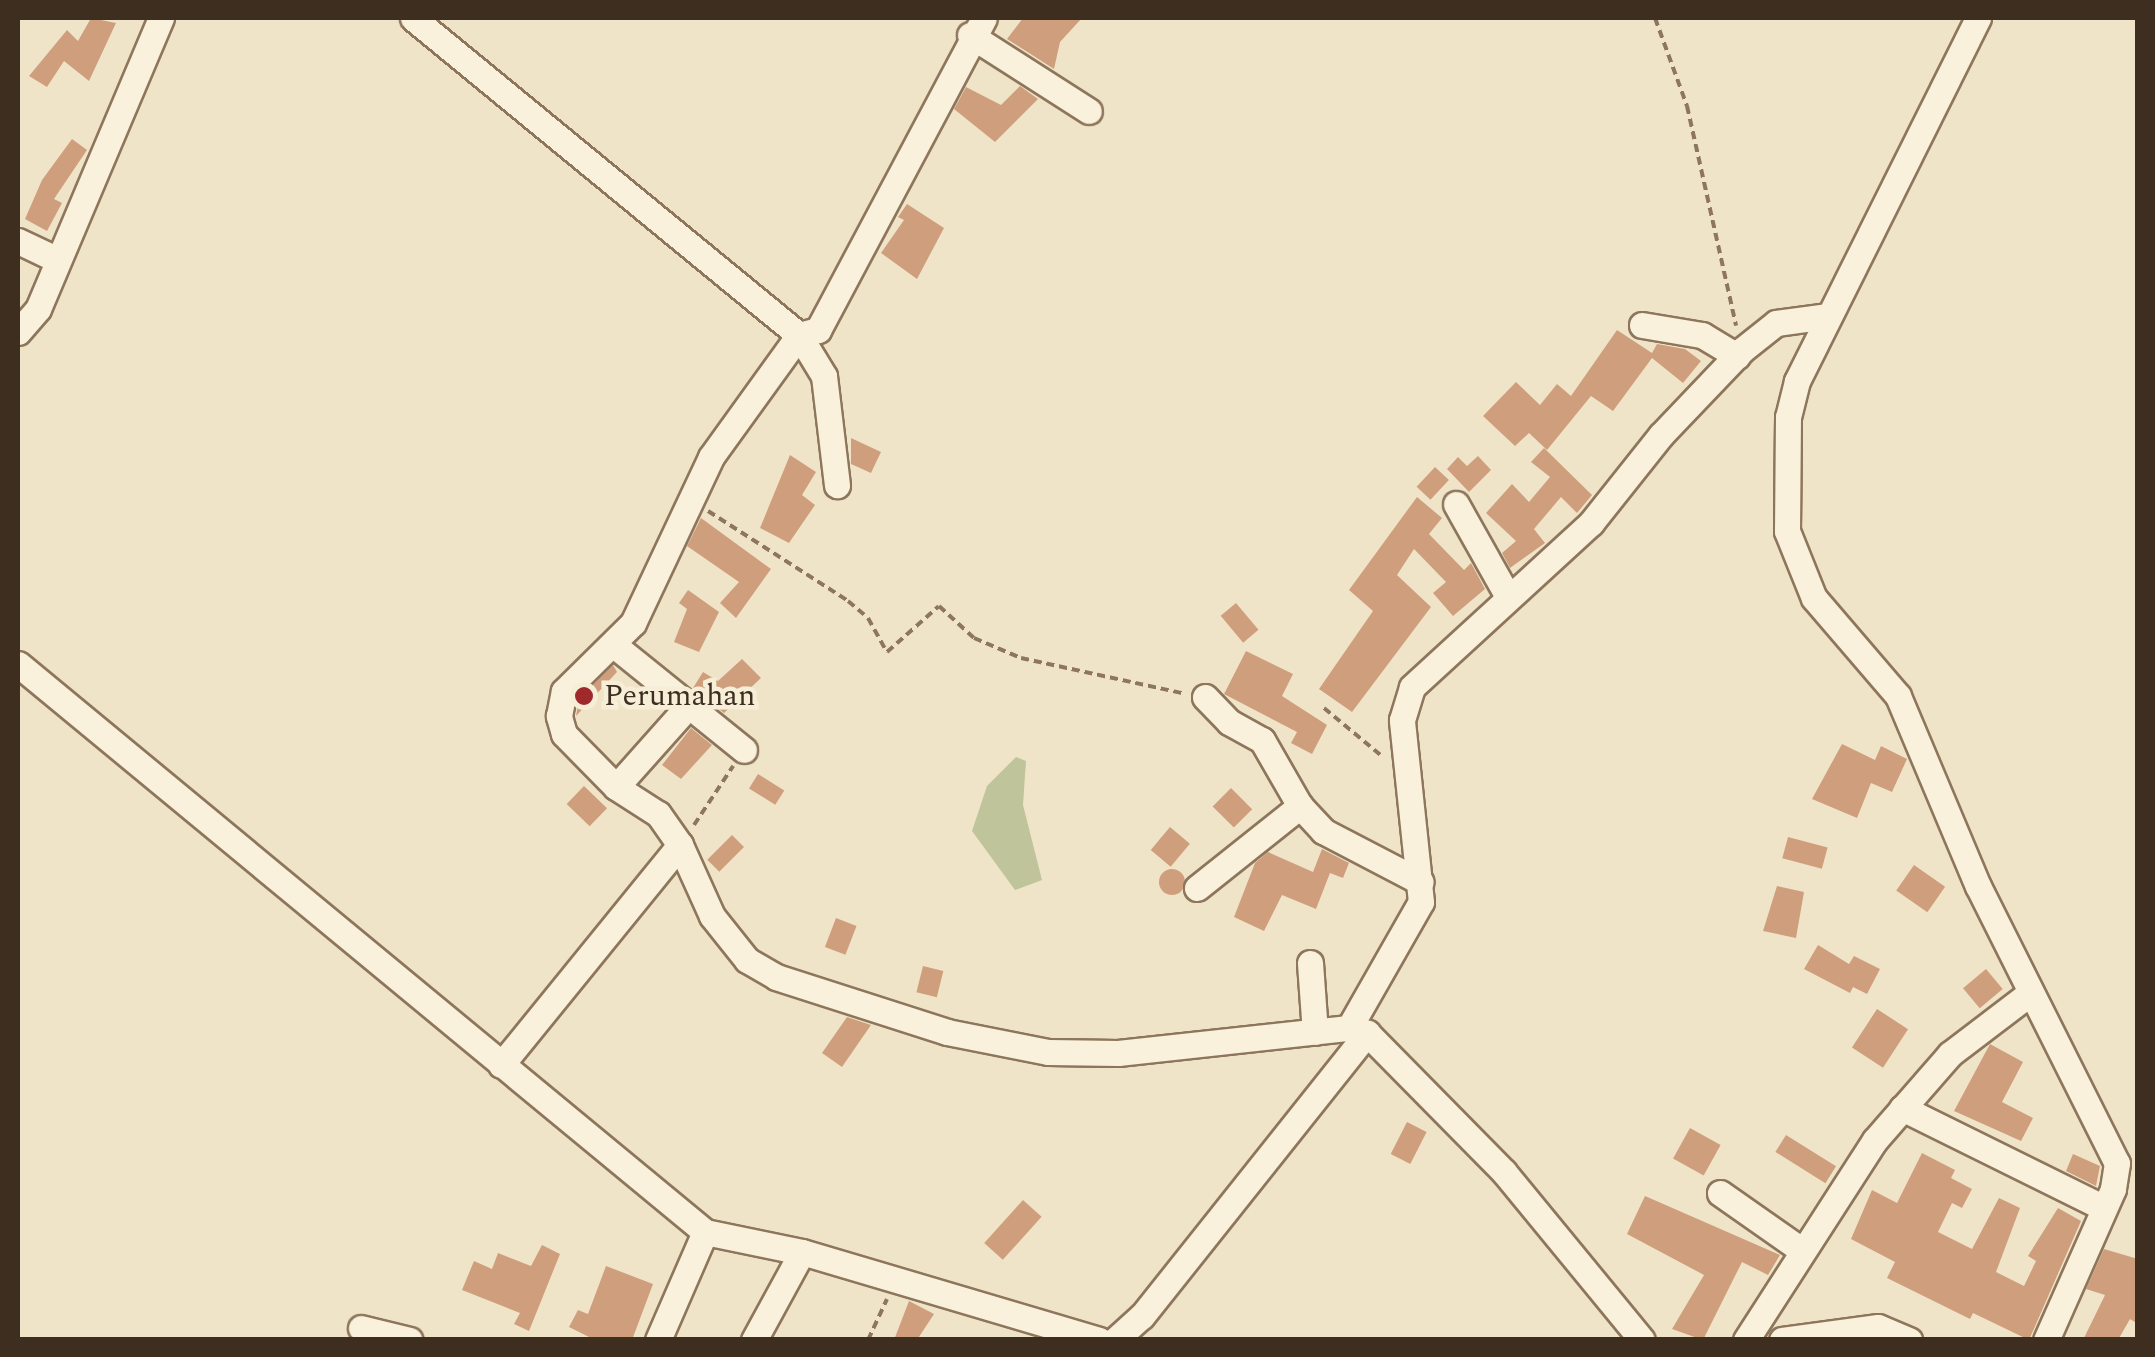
<!DOCTYPE html>
<html>
<head>
<meta charset="utf-8">
<style>
  body { margin:0 }
  #map { position:relative; width:2155px; height:1357px; overflow:hidden; background:#f0e4c8; font-family:Spectral,serif }
  div>[style] { position:absolute }
  .cemetery>* { inset:0; background:#bfc49a }
  .building>* { inset:0; background:#cf9f7d; transform-origin:0 0 }
  .round { border-radius:50% }
  .path>* { height:4px; margin-top:-2px; transform-origin:0; background:repeating-linear-gradient(90deg,#8d765c 0 8px,transparent 0 13px) }
  .roads { filter:drop-shadow(2px 0 #8d765c) drop-shadow(-2px 0 #8d765c) drop-shadow(0 2px #8d765c) drop-shadow(0 -2px #8d765c) }
  .minor>* { height:25px; margin:-12.5px; padding:0 12.5px; transform-origin:12.5px; border-radius:12.5px; background:#faf1dc }
  .dots>* { width:28px; height:28px; translate:-50% -50%; box-sizing:border-box; border:5px solid #f7eed8; border-radius:50% }
  span { translate:-50% -50%; white-space:nowrap; text-align:center; line-height:1.15; -webkit-text-stroke:9px #f7eed8; paint-order:stroke }
  .poi-label { font-size:30px; color:#3d2e20 }
  .left { translate:0 -50%; text-align:left }
  .frame { position:absolute; inset:0; border:20px solid #3d2e20; pointer-events:none }
</style>
</head>
<body>
<div id="map">
  <div class="cemetery">
    <div style="clip-path:polygon(1016px 757px,1026px 761px,1023px 805px,1042px 880px,1015px 890px,972px 831px,987px 786px)"></div>
  </div>
  <div class="building">
    <div style="clip-path:polygon(91px 18px,116px 23px,89px 81px,64px 61px,47px 87px,29px 76px,67px 30px,78px 41px)"></div>
    <div style="clip-path:polygon(1023px 18px,1082px 18px,1060px 42px,1054px 69px,1007px 39px)"></div>
    <div style="clip-path:polygon(1020px 86px,1038px 99px,995px 142px,954px 109px,966px 87px,1001px 105px)"></div>
    <div style="clip-path:polygon(72px 139px,87px 150px,54px 199px,62px 203px,47px 231px,25px 219px,42px 180px)"></div>
    <div style="clip-path:polygon(907px 204px,944px 228px,917px 279px,881px 253px,904px 220px,898px 217px)"></div>
    <div style="clip-path:polygon(1617px 330px,1652px 353px,1657px 344px,1685px 349px,1701px 361px,1683px 383px,1652px 358px,1613px 411px,1591px 396px,1547px 450px,1529px 433px,1515px 446px,1483px 416px,1516px 382px,1540px 405px,1557px 384px,1571px 396px)"></div>
    <div style="clip-path:polygon(851px 438px,881px 452px,871px 473px,851px 464px)"></div>
    <div style="clip-path:polygon(1544px 448px,1592px 495px,1577px 513px,1561px 497px,1534px 529px,1545px 543px,1510px 568px,1502px 553px,1516px 541px,1486px 513px,1512px 484px,1529px 502px,1550px 477px,1531px 462px)"></div>
    <div style="clip-path:polygon(790px 455px,816px 472px,802px 495px,815px 505px,789px 543px,760px 528px)"></div>
    <div style="clip-path:polygon(1478px 456px,1491px 470px,1469px 492px,1447px 469px,1458px 457px,1467px 466px)"></div>
    <div style="left:1435px;top:467px;width:19px;height:27px;rotate:43deg"></div>
    <div style="clip-path:polygon(1417px 497px,1442px 518px,1429px 534px,1464px 570px,1471px 563px,1485px 589px,1453px 616px,1433px 593px,1446px 582px,1414px 549px,1397px 575px,1431px 607px,1352px 712px,1319px 689px,1373px 611px,1349px 590px)"></div>
    <div style="clip-path:polygon(701px 518px,771px 569px,736px 618px,720px 603px,739px 582px,687px 546px)"></div>
    <div style="clip-path:polygon(688px 590px,719px 612px,699px 652px,674px 642px,687px 609px,679px 603px)"></div>
    <div style="left:1236px;top:603px;width:35px;height:20px;rotate:50deg"></div>
    <div style="clip-path:polygon(1246px 651px,1293px 674px,1282px 696px,1327px 725px,1312px 754px,1291px 743px,1297px 732px,1224px 694px)"></div>
    <div style="clip-path:polygon(742px 659px,761px 678px,724px 713px,693px 688px,703px 672px,718px 681px)"></div>
    <div style="clip-path:polygon(613px 665px,617px 672px,576px 716px,579px 699px)"></div>
    <div style="clip-path:polygon(691px 728px,712px 745px,681px 779px,662px 765px)"></div>
    <div style="clip-path:polygon(1842px 744px,1875px 760px,1881px 746px,1907px 759px,1892px 792px,1871px 783px,1857px 818px,1812px 799px)"></div>
    <div style="left:758px;top:774px;width:31px;height:17px;rotate:32deg"></div>
    <div style="left:584px;top:786px;width:32px;height:25px;rotate:44deg"></div>
    <div style="left:1231px;top:788px;width:30px;height:26px;rotate:45deg"></div>
    <div style="left:1170px;top:827px;width:26px;height:30px;rotate:40deg"></div>
    <div style="left:732px;top:835px;width:17px;height:35px;rotate:45deg"></div>
    <div style="left:1788px;top:837px;width:41px;height:22px;rotate:15deg"></div>
    <div style="clip-path:polygon(1322px 849px,1349px 863px,1343px 878px,1330px 873px,1316px 909px,1282px 895px,1264px 931px,1234px 917px,1255px 863px,1268px 852px,1313px 872px)"></div>
    <div style="left:1914px;top:865px;width:38px;height:31px;rotate:35deg"></div>
    <div class="round" style="left:1159px;top:869px;width:26px;height:26px"></div>
    <div style="clip-path:polygon(1777px 886px,1804px 892px,1796px 938px,1763px 931px)"></div>
    <div style="left:836px;top:918px;width:22px;height:31px;rotate:21deg"></div>
    <div style="clip-path:polygon(1818px 945px,1849px 964px,1854px 956px,1880px 969px,1867px 994px,1853px 987px,1850px 993px,1804px 969px)"></div>
    <div style="left:923px;top:966px;width:21px;height:27px;rotate:14deg"></div>
    <div style="left:1986px;top:969px;width:26px;height:30px;rotate:50deg"></div>
    <div style="left:1877px;top:1009px;width:37px;height:46px;rotate:33deg"></div>
    <div style="clip-path:polygon(847px 1017px,871px 1025px,842px 1067px,822px 1053px)"></div>
    <div style="clip-path:polygon(1990px 1044px,2023px 1062px,2002px 1102px,2033px 1118px,2021px 1141px,1954px 1111px)"></div>
    <div style="left:1407px;top:1122px;width:22px;height:36px;rotate:27deg"></div>
    <div style="left:1690px;top:1128px;width:35px;height:35px;rotate:29deg"></div>
    <div style="left:1786px;top:1135px;width:59px;height:20px;rotate:32deg"></div>
    <div style="clip-path:polygon(1922px 1153px,1955px 1170px,1951px 1178px,1972px 1189px,1962px 1208px,1952px 1203px,1938px 1232px,1972px 1249px,1999px 1198px,2020px 1208px,1996px 1272px,2024px 1286px,2036px 1261px,2028px 1256px,2058px 1208px,2081px 1221px,2029px 1340px,1973px 1313px,1970px 1319px,1887px 1278px,1895px 1262px,1851px 1239px,1872px 1190px,1897px 1203px)"></div>
    <div style="clip-path:polygon(2073px 1154px,2100px 1166px,2096px 1186px,2066px 1171px)"></div>
    <div style="clip-path:polygon(1645px 1196px,1780px 1255px,1768px 1275px,1742px 1262px,1703px 1340px,1672px 1329px,1704px 1275px,1627px 1234px)"></div>
    <div style="left:1023px;top:1200px;width:25px;height:58px;rotate:42deg"></div>
    <div style="clip-path:polygon(542px 1245px,560px 1254px,529px 1331px,514px 1324px,520px 1313px,462px 1290px,474px 1261px,492px 1269px,498px 1253px,531px 1266px)"></div>
    <div style="clip-path:polygon(2104px 1249px,2138px 1259px,2138px 1324px,2130px 1319px,2118px 1340px,2083px 1340px,2105px 1295px,2086px 1289px)"></div>
    <div style="clip-path:polygon(606px 1266px,653px 1284px,632px 1340px,595px 1340px,569px 1327px,578px 1310px,588px 1314px)"></div>
    <div style="clip-path:polygon(909px 1301px,934px 1314px,917px 1340px,894px 1340px)"></div>
  </div>
  <div class="path">
    <div style="left:1655px;top:18px;width:94px;rotate:70deg"></div>
    <div style="left:1687px;top:106px;width:225px;rotate:77.4deg"></div>
    <div style="left:708px;top:511px;width:166px;rotate:32.7deg"></div>
    <div style="left:848px;top:601px;width:26px;rotate:40deg"></div>
    <div style="left:868px;top:618px;width:39px;rotate:61deg"></div>
    <div style="left:887px;top:652px;width:69px;rotate:-41.5deg"></div>
    <div style="left:939px;top:606px;width:47px;rotate:42.4deg"></div>
    <div style="left:974px;top:638px;width:51px;rotate:23.1deg"></div>
    <div style="left:1021px;top:658px;width:165px;rotate:12.3deg"></div>
    <div style="left:1324px;top:708px;width:77px;rotate:39.7deg"></div>
    <div style="left:694px;top:825px;width:71px;rotate:-56.5deg"></div>
    <div style="left:868px;top:1340px;width:45px;rotate:-65.1deg"></div>
  </div>
  <div class="roads">
    <div class="minor">
      <div style="left:413px;top:18px;width:499px;rotate:39.4deg"></div>
      <div style="left:799px;top:335px;width:48px;rotate:58.6deg"></div>
      <div style="left:824px;top:376px;width:110px;rotate:83.2deg"></div>
      <div style="left:1978px;top:18px;width:406px;rotate:116.5deg"></div>
      <div style="left:1797px;top:381px;width:37px;rotate:104deg"></div>
      <div style="left:1788px;top:417px;width:114px;rotate:90.5deg"></div>
      <div style="left:1787px;top:531px;width:72px;rotate:68.1deg"></div>
      <div style="left:1814px;top:598px;width:129px;rotate:49.4deg"></div>
      <div style="left:1898px;top:696px;width:206px;rotate:67.2deg"></div>
      <div style="left:1978px;top:886px;width:310px;rotate:63.4deg"></div>
      <div style="left:2117px;top:1163px;width:26px;rotate:99deg"></div>
      <div style="left:2113px;top:1189px;width:165px;rotate:113.9deg"></div>
      <div style="left:970px;top:35px;width:141px;rotate:32.6deg"></div>
      <div style="left:18px;top:241px;width:44px;rotate:25.4deg"></div>
      <div style="left:1642px;top:325px;width:61px;rotate:9.5deg"></div>
      <div style="left:1702px;top:335px;width:41px;rotate:31deg"></div>
      <div style="left:18px;top:332px;width:30px;rotate:-49deg"></div>
      <div style="left:38px;top:309px;width:316px;rotate:-67.1deg"></div>
      <div style="left:1456px;top:504px;width:104px;rotate:60.7deg"></div>
      <div style="left:614px;top:645px;width:167px;rotate:38.9deg"></div>
      <div style="left:18px;top:664px;width:891px;rotate:39.58deg"></div>
      <div style="left:705px;top:1232px;width:99px;rotate:11.7deg"></div>
      <div style="left:802px;top:1252px;width:310px;rotate:16.5deg"></div>
      <div style="left:1205px;top:697px;width:35px;rotate:46deg"></div>
      <div style="left:1229px;top:722px;width:38px;rotate:29deg"></div>
      <div style="left:1262px;top:740px;width:76px;rotate:60.1deg"></div>
      <div style="left:1300px;top:806px;width:34px;rotate:47deg"></div>
      <div style="left:1323px;top:831px;width:110px;rotate:27.5deg"></div>
      <div style="left:616px;top:787px;width:110px;rotate:-48.3deg"></div>
      <div style="left:680px;top:845px;width:38px;rotate:-125deg"></div>
      <div style="left:658px;top:814px;width:50px;rotate:-147.3deg"></div>
      <div style="left:616px;top:787px;width:74px;rotate:-134.5deg"></div>
      <div style="left:564px;top:734px;width:19px;rotate:-106deg"></div>
      <div style="left:559px;top:716px;width:25px;rotate:-79deg"></div>
      <div style="left:564px;top:691px;width:97px;rotate:-44.6deg"></div>
      <div style="left:633px;top:623px;width:183px;rotate:-64.8deg"></div>
      <div style="left:711px;top:457px;width:150px;rotate:-54.2deg"></div>
      <div style="left:799px;top:335px;width:20px;rotate:-15deg"></div>
      <div style="left:818px;top:330px;width:353px;rotate:-62deg"></div>
      <div style="left:1197px;top:888px;width:132px;rotate:-38.5deg"></div>
      <div style="left:1310px;top:963px;width:69px;rotate:85.9deg"></div>
      <div style="left:1349px;top:1028px;width:145px;rotate:-60.3deg"></div>
      <div style="left:1421px;top:902px;width:183px;rotate:-96deg"></div>
      <div style="left:1402px;top:720px;width:34px;rotate:-73deg"></div>
      <div style="left:1412px;top:687px;width:243px;rotate:-42.5deg"></div>
      <div style="left:1591px;top:523px;width:112px;rotate:-51.5deg"></div>
      <div style="left:1661px;top:435px;width:117px;rotate:-46.4deg"></div>
      <div style="left:1742px;top:350px;width:43px;rotate:-38.5deg"></div>
      <div style="left:1776px;top:323px;width:51px;rotate:-7.8deg"></div>
      <div style="left:501px;top:1065px;width:284px;rotate:-50.9deg"></div>
      <div style="left:680px;top:845px;width:78px;rotate:65.7deg"></div>
      <div style="left:712px;top:916px;width:56px;rotate:51.5deg"></div>
      <div style="left:747px;top:960px;width:34px;rotate:30deg"></div>
      <div style="left:776px;top:977px;width:180px;rotate:17.8deg"></div>
      <div style="left:947px;top:1032px;width:103px;rotate:11.2deg"></div>
      <div style="left:1048px;top:1052px;width:70px;rotate:0.8deg"></div>
      <div style="left:1118px;top:1053px;width:232px;rotate:-6.2deg"></div>
      <div style="left:1349px;top:1028px;width:19px;rotate:16deg"></div>
      <div style="left:1367px;top:1033px;width:195px;rotate:45.4deg"></div>
      <div style="left:1504px;top:1172px;width:217px;rotate:50.6deg"></div>
      <div style="left:1902px;top:1108px;width:225px;rotate:26.3deg"></div>
      <div style="left:1720px;top:1193px;width:98px;rotate:35deg"></div>
      <div style="left:361px;top:1328px;width:50px;rotate:13.8deg"></div>
      <div style="left:658px;top:1340px;width:118px;rotate:-66.5deg"></div>
      <div style="left:754px;top:1340px;width:100px;rotate:-61.4deg"></div>
      <div style="left:1115px;top:1340px;width:36px;rotate:-42deg"></div>
      <div style="left:1142px;top:1316px;width:362px;rotate:-51.5deg"></div>
      <div style="left:1746px;top:1340px;width:238px;rotate:-57.2deg"></div>
      <div style="left:1875px;top:1140px;width:114px;rotate:-48.9deg"></div>
      <div style="left:1950px;top:1054px;width:101px;rotate:-37.3deg"></div>
      <div style="left:1782px;top:1340px;width:97px;rotate:-7.7deg"></div>
      <div style="left:1878px;top:1327px;width:34px;rotate:23deg"></div>
    </div>
  </div>
  <div class="dots">
    <div style="left:584px;top:696px;background:#9e2a2b"></div>
  </div>
  <div class="poi-label">
    <span class="left" style="left:604px;top:696px">Perumahan</span>
  </div>
  <div class="frame"></div>
</div>
</body>
</html>
